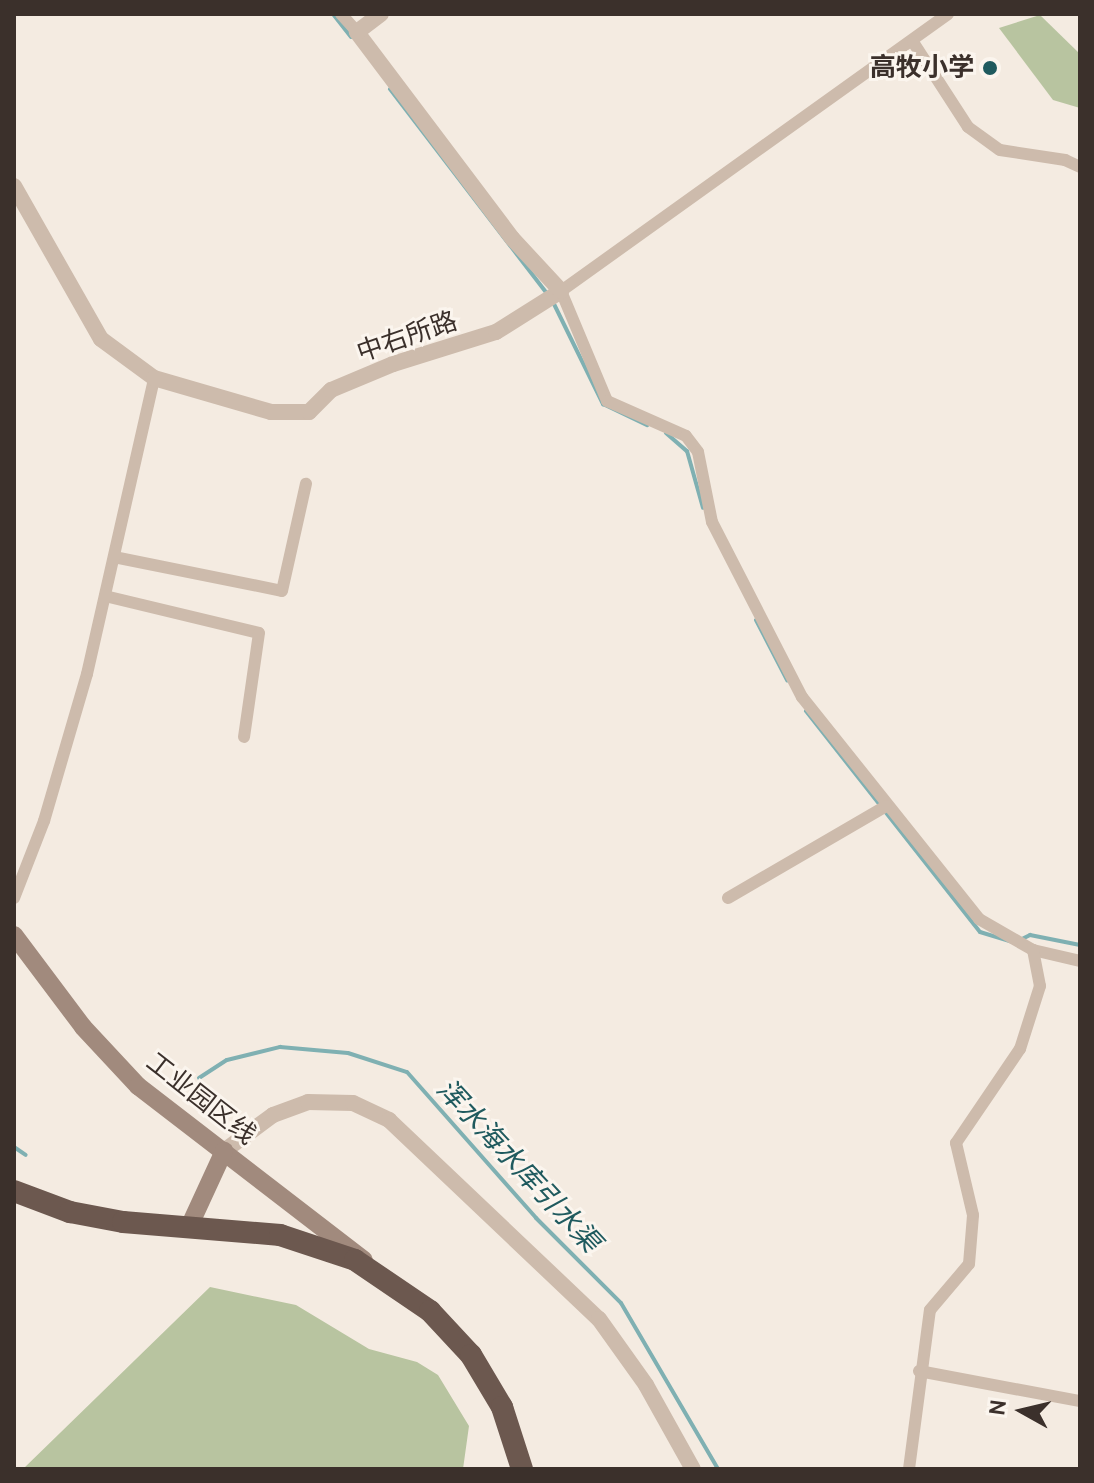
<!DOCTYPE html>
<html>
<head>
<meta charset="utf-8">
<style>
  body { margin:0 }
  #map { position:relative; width:1094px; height:1483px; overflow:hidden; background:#f4ebe1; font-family:Cabin,"Noto Sans SC",sans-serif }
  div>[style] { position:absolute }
  .green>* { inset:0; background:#b8c4a0 }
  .stream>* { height:4px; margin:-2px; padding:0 2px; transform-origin:2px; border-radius:2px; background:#7fb0b2 }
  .minor>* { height:12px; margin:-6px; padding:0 6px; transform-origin:6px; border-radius:6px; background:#cdbbac }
  .tertiary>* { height:16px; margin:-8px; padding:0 8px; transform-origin:8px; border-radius:8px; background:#cdbbac }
  .secondary>* { height:18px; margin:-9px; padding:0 9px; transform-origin:9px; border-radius:9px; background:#a18a7d }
  .trunk>* { height:22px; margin:-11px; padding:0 11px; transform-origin:11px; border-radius:11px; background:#6c584f }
  .dots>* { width:22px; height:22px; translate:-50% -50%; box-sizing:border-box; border:4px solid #fbf5ee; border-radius:50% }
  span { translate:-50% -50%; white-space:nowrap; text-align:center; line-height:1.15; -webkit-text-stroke:6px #fbf5ee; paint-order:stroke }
  .poi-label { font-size:26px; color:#3b302b; font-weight:700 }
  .right { translate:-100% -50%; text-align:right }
  .street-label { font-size:26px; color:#3b302b }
  .water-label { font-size:28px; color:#1f5a5e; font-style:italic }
  .frame { position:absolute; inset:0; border:16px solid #3b302b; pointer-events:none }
  .north { position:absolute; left:982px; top:1371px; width:80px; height:80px; -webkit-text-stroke:6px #fbf5ee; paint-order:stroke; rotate:278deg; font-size:22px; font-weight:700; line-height:32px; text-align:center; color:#3b302b }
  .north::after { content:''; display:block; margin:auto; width:28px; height:36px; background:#3b302b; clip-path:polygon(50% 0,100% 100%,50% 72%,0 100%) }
</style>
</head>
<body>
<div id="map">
  <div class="green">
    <div style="clip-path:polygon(1040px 15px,1080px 54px,1080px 108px,1053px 100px,999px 28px)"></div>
    <div style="clip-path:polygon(210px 1287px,296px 1305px,369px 1349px,417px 1362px,438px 1375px,469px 1426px,463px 1469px,23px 1469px)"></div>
  </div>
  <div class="stream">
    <div style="left:333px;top:14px;width:29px;rotate:52deg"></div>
    <div style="left:390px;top:89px;width:260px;rotate:52.5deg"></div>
    <div style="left:553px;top:302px;width:114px;rotate:63.9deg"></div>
    <div style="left:603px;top:404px;width:49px;rotate:25.5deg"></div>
    <div style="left:666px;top:433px;width:28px;rotate:41deg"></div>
    <div style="left:687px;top:451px;width:59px;rotate:74.3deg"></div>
    <div style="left:756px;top:620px;width:68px;rotate:62.7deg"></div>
    <div style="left:806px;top:711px;width:281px;rotate:51.8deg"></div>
    <div style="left:980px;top:932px;width:37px;rotate:17deg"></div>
    <div style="left:1022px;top:939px;width:9px;rotate:-27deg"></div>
    <div style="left:1030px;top:935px;width:51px;rotate:11.3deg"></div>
    <div style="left:199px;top:1078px;width:33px;rotate:-33deg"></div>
    <div style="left:227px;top:1060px;width:55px;rotate:-13.8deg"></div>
    <div style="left:280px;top:1047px;width:68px;rotate:5deg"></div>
    <div style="left:348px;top:1053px;width:62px;rotate:17.9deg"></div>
    <div style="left:407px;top:1072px;width:195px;rotate:48.5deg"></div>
    <div style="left:536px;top:1218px;width:120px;rotate:45deg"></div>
    <div style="left:621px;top:1303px;width:192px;rotate:59.7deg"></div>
    <div style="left:14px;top:1147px;width:14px;rotate:34deg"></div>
  </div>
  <div class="minor">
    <div style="left:341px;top:14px;width:24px;rotate:48deg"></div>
    <div style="left:948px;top:14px;width:476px;rotate:144.4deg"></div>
    <div style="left:561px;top:291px;width:119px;rotate:67.3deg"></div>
    <div style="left:607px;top:401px;width:86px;rotate:23.9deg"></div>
    <div style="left:686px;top:436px;width:20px;rotate:53deg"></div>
    <div style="left:698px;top:452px;width:71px;rotate:78.7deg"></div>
    <div style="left:712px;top:522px;width:197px;rotate:62.8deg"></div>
    <div style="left:802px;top:697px;width:284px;rotate:51.4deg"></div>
    <div style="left:979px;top:919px;width:62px;rotate:29.9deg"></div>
    <div style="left:1033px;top:950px;width:48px;rotate:13.2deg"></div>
    <div style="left:913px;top:42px;width:101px;rotate:57.1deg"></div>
    <div style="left:968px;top:127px;width:39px;rotate:36deg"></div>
    <div style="left:1000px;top:150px;width:66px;rotate:8.7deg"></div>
    <div style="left:1065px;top:160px;width:17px;rotate:25deg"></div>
    <div style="left:114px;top:557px;width:171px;rotate:11.4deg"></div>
    <div style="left:282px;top:591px;width:110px;rotate:-77.4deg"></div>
    <div style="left:105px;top:596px;width:158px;rotate:13.5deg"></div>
    <div style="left:259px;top:633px;width:105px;rotate:98.2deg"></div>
    <div style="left:14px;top:898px;width:83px;rotate:-68.7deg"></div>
    <div style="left:44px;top:821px;width:153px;rotate:-73.7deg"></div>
    <div style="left:87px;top:674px;width:303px;rotate:-77.2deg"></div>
    <div style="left:728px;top:898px;width:183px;rotate:-30.2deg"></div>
    <div style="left:919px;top:1371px;width:164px;rotate:10.6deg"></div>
    <div style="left:909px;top:1469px;width:160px;rotate:-82.5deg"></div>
    <div style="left:930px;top:1310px;width:60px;rotate:-49.7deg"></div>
    <div style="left:969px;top:1264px;width:49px;rotate:-85.3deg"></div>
    <div style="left:973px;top:1215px;width:74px;rotate:-103.3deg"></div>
    <div style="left:956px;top:1143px;width:114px;rotate:-55.8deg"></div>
    <div style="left:1020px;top:1049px;width:66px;rotate:-72.4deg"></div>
    <div style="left:1040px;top:986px;width:37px;rotate:-101deg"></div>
  </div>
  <div class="tertiary">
    <div style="left:14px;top:186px;width:176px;rotate:60.4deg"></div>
    <div style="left:101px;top:339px;width:66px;rotate:36.3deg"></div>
    <div style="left:154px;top:378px;width:122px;rotate:16.2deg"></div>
    <div style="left:271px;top:412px;width:38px"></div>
    <div style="left:309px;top:412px;width:31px;rotate:-45deg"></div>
    <div style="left:331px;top:390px;width:67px;rotate:-22.8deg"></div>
    <div style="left:393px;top:364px;width:108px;rotate:-17.3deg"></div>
    <div style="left:496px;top:332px;width:77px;rotate:-32.2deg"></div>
    <div style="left:561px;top:291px;width:72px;rotate:-132.8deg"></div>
    <div style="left:512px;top:238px;width:258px;rotate:-127deg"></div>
    <div style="left:357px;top:32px;width:30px;rotate:-37deg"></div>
    <div style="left:224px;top:1151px;width:61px;rotate:-36.3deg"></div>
    <div style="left:273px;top:1115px;width:37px;rotate:-20deg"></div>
    <div style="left:308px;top:1102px;width:45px;rotate:1.3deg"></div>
    <div style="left:353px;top:1103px;width:40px;rotate:25deg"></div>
    <div style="left:389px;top:1120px;width:289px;rotate:43.5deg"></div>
    <div style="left:599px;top:1319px;width:81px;rotate:54.5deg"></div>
    <div style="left:646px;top:1385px;width:96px;rotate:60.8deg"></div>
  </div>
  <div class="secondary">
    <div style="left:14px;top:935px;width:115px;rotate:53.1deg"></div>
    <div style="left:83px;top:1027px;width:81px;rotate:47deg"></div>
    <div style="left:138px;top:1086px;width:285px;rotate:37.6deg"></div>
    <div style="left:189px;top:1227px;width:84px;rotate:-65.3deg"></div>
  </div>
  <div class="trunk">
    <div style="left:14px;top:1191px;width:60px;rotate:20.6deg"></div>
    <div style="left:70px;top:1212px;width:54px;rotate:10.7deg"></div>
    <div style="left:123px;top:1222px;width:158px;rotate:4.7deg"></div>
    <div style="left:280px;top:1235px;width:79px;rotate:18.4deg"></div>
    <div style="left:355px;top:1260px;width:91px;rotate:34.2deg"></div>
    <div style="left:430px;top:1311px;width:60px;rotate:47deg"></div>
    <div style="left:471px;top:1355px;width:61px;rotate:59.2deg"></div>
    <div style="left:502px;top:1407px;width:65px;rotate:72.1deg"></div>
  </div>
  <div class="dots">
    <div style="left:990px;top:68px;background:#1f5a5e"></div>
  </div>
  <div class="poi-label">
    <span class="right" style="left:974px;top:68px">高牧小学</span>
  </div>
  <div class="street-label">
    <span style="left:407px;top:337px;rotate:-19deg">中右所路</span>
    <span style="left:201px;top:1099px;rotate:38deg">工业园区线</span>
  </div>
  <div class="water-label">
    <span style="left:519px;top:1165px;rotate:47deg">浑水海水库引水渠</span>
  </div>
  <div class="frame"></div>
  <div class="north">N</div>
</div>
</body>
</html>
